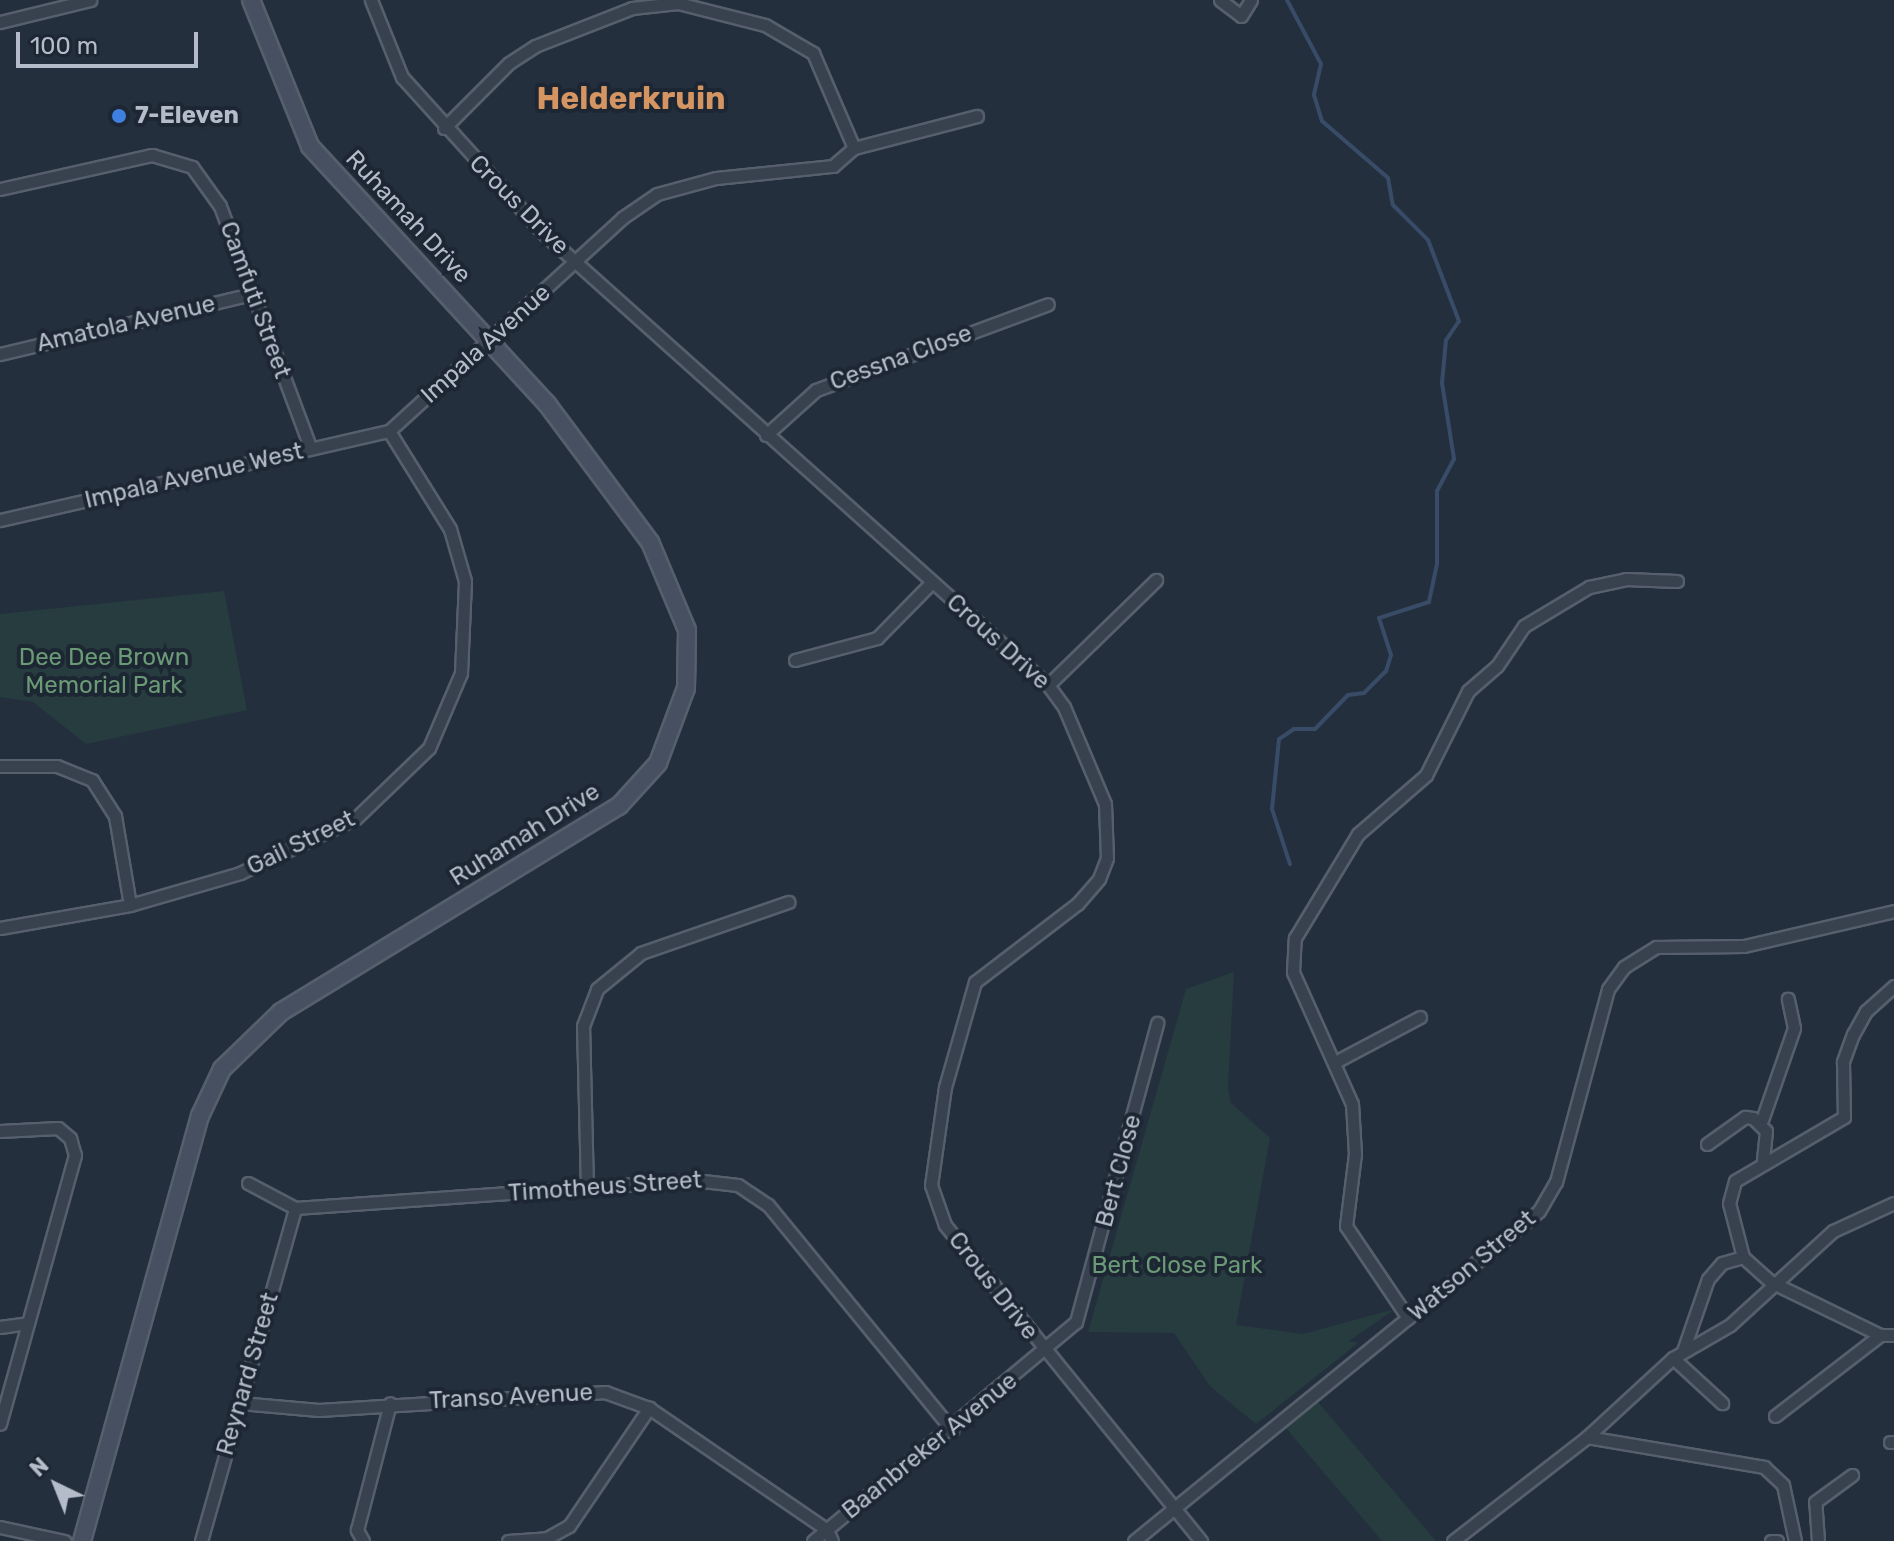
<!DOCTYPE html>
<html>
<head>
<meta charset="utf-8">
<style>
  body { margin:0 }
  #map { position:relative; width:1894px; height:1541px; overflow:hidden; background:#242f3e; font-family:Rubik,sans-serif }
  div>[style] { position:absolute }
  .green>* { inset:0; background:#263c3f }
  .stream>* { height:4px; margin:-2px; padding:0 2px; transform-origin:2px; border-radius:2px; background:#394c67 }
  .roads { filter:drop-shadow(2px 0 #565f6c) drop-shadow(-2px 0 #565f6c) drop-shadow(0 2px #565f6c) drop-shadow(0 -2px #565f6c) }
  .street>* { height:11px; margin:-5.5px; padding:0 5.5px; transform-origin:5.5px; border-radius:5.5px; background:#38414e }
  .secondary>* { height:16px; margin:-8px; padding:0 8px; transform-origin:8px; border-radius:8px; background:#465061 }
  .dots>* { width:22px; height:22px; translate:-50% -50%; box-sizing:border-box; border:4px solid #1d2633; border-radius:50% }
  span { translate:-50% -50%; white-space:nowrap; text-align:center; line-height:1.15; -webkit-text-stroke:8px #1d2633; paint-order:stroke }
  .poi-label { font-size:24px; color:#b4bcc9; font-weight:700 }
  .left { translate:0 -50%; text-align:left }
  .street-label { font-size:24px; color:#b4bcc9 }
  .park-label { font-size:24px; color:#6b9a76 }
  .district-label { font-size:32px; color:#d59563; font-weight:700 }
  .north { position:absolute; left:16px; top:1445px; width:80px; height:80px; -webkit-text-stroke:6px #1d2633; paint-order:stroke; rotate:317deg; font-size:22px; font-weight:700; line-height:32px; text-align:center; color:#b4bcc9 }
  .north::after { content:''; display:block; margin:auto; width:28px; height:36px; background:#b4bcc9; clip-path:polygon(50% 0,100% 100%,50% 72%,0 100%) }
  .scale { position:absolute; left:16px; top:32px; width:182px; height:36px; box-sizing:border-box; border:4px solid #b4bcc9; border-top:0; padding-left:10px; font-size:24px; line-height:28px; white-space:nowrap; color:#b4bcc9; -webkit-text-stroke:6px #1d2633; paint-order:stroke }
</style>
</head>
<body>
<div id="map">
  <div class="green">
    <div style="clip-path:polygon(224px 591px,247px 710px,86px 744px,33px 702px,0 697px,0 614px)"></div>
    <div style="clip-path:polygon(1234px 972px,1228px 1088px,1231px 1103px,1270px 1138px,1236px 1325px,1303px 1334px,1395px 1309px,1349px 1341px,1358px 1343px,1256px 1424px,1210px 1386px,1174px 1333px,1088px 1332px,1186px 989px)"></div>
    <div style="clip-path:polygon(1317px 1401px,1436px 1541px,1382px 1541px,1285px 1427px)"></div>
  </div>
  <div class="stream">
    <div style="left:1287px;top:0;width:72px;rotate:62deg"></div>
    <div style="left:1321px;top:64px;width:32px;rotate:103deg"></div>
    <div style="left:1314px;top:95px;width:27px;rotate:73deg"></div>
    <div style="left:1322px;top:121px;width:87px;rotate:40.8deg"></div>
    <div style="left:1388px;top:178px;width:27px;rotate:80deg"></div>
    <div style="left:1393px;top:205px;width:49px;rotate:45deg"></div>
    <div style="left:1428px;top:240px;width:87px;rotate:69.1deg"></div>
    <div style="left:1459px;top:321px;width:23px;rotate:124deg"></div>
    <div style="left:1446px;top:340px;width:43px;rotate:95.3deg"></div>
    <div style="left:1442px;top:383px;width:77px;rotate:81deg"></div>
    <div style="left:1454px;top:459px;width:36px;rotate:118deg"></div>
    <div style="left:1437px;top:491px;width:73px;rotate:90deg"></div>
    <div style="left:1437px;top:564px;width:39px;rotate:102deg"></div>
    <div style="left:1429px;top:602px;width:52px;rotate:162.3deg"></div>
    <div style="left:1379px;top:618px;width:39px;rotate:72deg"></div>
    <div style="left:1391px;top:655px;width:17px;rotate:107deg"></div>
    <div style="left:1386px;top:671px;width:31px;rotate:135deg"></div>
    <div style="left:1364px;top:693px;width:16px;rotate:173deg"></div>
    <div style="left:1348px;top:695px;width:47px;rotate:134.1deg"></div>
    <div style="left:1315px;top:729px;width:21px;rotate:180deg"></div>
    <div style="left:1294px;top:729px;width:18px;rotate:146deg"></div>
    <div style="left:1279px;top:739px;width:70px;rotate:95.7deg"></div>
    <div style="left:1272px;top:809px;width:58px;rotate:71.9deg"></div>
  </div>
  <div class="roads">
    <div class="street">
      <div style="left:371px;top:0;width:83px;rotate:68.1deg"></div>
      <div style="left:402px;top:77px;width:209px;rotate:47.9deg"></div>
      <div style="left:542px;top:232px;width:679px;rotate:41.84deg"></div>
      <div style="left:1048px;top:685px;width:27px;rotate:54deg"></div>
      <div style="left:1064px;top:707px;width:105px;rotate:67.1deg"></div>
      <div style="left:1105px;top:804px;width:54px;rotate:87.9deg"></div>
      <div style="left:1107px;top:858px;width:22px;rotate:111deg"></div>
      <div style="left:1099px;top:879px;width:33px;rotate:131deg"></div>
      <div style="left:1077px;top:904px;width:128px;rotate:142.6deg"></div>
      <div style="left:975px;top:982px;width:109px;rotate:105.9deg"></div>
      <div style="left:945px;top:1087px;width:99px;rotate:98.1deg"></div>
      <div style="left:931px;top:1185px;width:42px;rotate:70.7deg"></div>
      <div style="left:945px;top:1225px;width:407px;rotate:51deg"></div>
      <div style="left:1220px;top:0;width:26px;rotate:37deg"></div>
      <div style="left:1241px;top:16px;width:19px;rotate:-58deg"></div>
      <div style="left:0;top:22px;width:93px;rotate:-13.7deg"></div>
      <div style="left:444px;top:128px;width:92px;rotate:-45deg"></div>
      <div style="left:509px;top:63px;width:31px;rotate:-33deg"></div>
      <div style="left:535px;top:46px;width:104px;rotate:-21.4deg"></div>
      <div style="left:632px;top:8px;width:46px;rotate:-6.2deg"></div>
      <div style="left:678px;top:3px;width:90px;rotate:14.2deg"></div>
      <div style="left:765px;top:25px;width:56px;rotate:30.3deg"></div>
      <div style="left:813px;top:53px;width:103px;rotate:66.7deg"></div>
      <div style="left:0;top:189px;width:156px;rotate:-12.6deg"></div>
      <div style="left:152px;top:155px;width:42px;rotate:16.7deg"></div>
      <div style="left:192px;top:167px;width:48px;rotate:54.3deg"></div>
      <div style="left:220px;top:206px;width:259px;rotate:69.5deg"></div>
      <div style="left:0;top:354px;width:259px;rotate:-13.4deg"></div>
      <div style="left:766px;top:435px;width:67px;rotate:-42deg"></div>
      <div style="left:816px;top:390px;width:247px;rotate:-20.3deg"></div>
      <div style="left:0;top:520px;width:399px;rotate:-12.9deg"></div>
      <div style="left:389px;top:431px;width:316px;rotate:-42.4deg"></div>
      <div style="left:622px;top:218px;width:42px;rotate:-34.4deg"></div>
      <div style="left:657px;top:194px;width:61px;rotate:-15.2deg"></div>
      <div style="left:716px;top:178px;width:118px;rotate:-5.9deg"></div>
      <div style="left:833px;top:166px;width:28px;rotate:-41deg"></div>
      <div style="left:854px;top:148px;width:127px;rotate:-14.6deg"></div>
      <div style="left:795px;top:660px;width:85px;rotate:-15deg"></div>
      <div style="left:877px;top:638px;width:78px;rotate:-45.5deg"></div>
      <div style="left:1048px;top:685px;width:151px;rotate:-44.2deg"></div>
      <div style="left:0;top:766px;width:57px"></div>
      <div style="left:57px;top:766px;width:38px;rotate:22deg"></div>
      <div style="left:92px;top:780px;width:43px;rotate:57.4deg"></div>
      <div style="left:115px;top:816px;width:90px;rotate:80.4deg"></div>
      <div style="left:0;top:928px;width:132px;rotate:-10deg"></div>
      <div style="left:130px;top:905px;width:115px;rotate:-16.2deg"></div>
      <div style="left:240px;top:873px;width:128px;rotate:-25.4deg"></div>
      <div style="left:356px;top:818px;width:101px;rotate:-43.8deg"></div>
      <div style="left:429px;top:748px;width:82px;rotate:-66.9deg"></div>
      <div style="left:461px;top:673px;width:92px;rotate:-87.5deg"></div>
      <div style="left:465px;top:581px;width:54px;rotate:-106.1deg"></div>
      <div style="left:450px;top:529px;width:115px;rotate:-121.9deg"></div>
      <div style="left:1894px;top:986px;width:38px;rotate:138deg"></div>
      <div style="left:1866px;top:1011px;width:26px;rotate:119deg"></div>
      <div style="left:1853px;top:1034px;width:30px;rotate:110deg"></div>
      <div style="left:1843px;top:1062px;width:55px;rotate:89deg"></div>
      <div style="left:1844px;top:1117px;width:126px;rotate:149.6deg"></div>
      <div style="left:1735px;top:1181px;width:23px;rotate:105deg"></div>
      <div style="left:1729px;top:1203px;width:56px;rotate:75.5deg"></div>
      <div style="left:1743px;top:1257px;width:38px;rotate:42deg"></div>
      <div style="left:1771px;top:1282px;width:121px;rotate:25.9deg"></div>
      <div style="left:1880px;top:1335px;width:14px"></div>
      <div style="left:1335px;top:1062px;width:96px;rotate:-27.9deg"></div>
      <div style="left:1762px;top:1120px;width:97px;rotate:-70.8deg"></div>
      <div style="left:1794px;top:1028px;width:30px;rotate:-102deg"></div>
      <div style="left:0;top:1131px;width:58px;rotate:-3deg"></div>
      <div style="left:58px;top:1128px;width:16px;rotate:40deg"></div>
      <div style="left:70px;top:1138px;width:18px;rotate:74deg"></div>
      <div style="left:75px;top:1155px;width:279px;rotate:105.6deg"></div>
      <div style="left:1707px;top:1144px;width:47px;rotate:-35.4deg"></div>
      <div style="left:1745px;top:1117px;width:8px;rotate:7deg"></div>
      <div style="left:1753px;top:1118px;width:18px;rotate:45deg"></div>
      <div style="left:1766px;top:1131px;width:30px;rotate:96deg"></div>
      <div style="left:248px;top:1183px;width:53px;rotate:28deg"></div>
      <div style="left:295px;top:1208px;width:400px;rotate:-4deg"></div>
      <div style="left:694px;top:1180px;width:44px;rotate:6.5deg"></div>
      <div style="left:738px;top:1185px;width:36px;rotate:34deg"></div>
      <div style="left:768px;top:1205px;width:291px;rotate:50.7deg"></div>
      <div style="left:587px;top:1188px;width:162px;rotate:-91.4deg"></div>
      <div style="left:583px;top:1026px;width:40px;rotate:-69deg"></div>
      <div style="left:597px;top:989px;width:57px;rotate:-39.3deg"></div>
      <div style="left:641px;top:953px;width:156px;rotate:-19.1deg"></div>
      <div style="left:1408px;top:1318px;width:111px;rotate:-124deg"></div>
      <div style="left:1346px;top:1226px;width:73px;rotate:-82.9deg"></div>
      <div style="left:1355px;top:1154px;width:50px;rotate:-93.4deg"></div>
      <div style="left:1352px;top:1104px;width:145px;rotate:-114.1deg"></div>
      <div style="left:1293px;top:972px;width:34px;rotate:-87deg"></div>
      <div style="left:1295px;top:938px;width:122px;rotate:-58.8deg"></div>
      <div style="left:1358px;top:834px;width:90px;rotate:-40.9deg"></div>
      <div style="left:1426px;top:775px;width:94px;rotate:-63.4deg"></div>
      <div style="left:1468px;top:691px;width:38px;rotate:-41deg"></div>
      <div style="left:1497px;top:666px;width:48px;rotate:-56deg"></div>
      <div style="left:1524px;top:626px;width:76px;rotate:-31deg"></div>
      <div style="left:1589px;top:587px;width:38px;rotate:-12deg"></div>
      <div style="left:1626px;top:579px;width:51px;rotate:2.2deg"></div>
      <div style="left:0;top:1327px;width:28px;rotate:-8deg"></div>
      <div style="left:1683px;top:1351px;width:76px;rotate:-70.9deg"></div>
      <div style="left:1708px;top:1279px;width:21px;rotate:-49deg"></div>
      <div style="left:1722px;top:1263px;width:22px;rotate:-16deg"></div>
      <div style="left:1673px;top:1358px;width:67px;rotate:42.6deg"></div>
      <div style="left:240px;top:1403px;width:79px;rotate:5.1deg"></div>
      <div style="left:319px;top:1410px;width:287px;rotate:-3.6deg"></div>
      <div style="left:605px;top:1392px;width:47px;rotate:20deg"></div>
      <div style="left:649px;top:1408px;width:216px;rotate:34.4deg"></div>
      <div style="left:827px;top:1530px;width:12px;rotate:66deg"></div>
      <div style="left:1775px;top:1416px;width:133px;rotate:-37.6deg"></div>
      <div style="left:1587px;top:1437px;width:180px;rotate:9.6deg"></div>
      <div style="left:1764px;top:1467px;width:26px;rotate:43deg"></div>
      <div style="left:1783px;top:1485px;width:57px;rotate:77.9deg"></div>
      <div style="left:1890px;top:1442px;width:4px"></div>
      <div style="left:0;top:1527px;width:66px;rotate:12.3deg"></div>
      <div style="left:201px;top:1541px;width:346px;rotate:-74.2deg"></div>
      <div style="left:363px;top:1541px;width:13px;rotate:-119deg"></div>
      <div style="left:357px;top:1530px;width:131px;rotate:-75.4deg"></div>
      <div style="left:508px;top:1541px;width:39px;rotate:-4deg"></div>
      <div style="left:547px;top:1538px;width:25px;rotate:-29deg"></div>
      <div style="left:569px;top:1526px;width:143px;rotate:-55.9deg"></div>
      <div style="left:813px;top:1541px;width:342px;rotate:-39.8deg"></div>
      <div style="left:1076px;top:1322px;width:310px;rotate:-74.8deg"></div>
      <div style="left:1134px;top:1541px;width:522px;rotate:-39.17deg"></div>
      <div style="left:1539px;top:1211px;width:34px;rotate:-60deg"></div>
      <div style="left:1556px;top:1182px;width:200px;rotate:-74.9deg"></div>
      <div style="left:1608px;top:989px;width:27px;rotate:-54deg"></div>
      <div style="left:1624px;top:967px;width:38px;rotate:-32deg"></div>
      <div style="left:1656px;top:947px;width:88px;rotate:-0.7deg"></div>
      <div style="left:1744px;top:946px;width:154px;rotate:-13.1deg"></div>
      <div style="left:1453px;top:1541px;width:170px;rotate:-37.8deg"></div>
      <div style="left:1587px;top:1437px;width:117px;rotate:-42.6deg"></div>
      <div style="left:1673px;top:1358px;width:66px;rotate:-30.1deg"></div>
      <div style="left:1730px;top:1325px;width:139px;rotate:-42.4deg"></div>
      <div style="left:1833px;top:1231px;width:67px;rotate:-24.7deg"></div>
      <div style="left:1771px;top:1541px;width:6px"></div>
      <div style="left:1818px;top:1541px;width:39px;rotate:-94deg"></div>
      <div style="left:1815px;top:1502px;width:46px;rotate:-36.1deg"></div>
    </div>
    <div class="secondary">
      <div style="left:82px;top:1541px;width:441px;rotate:-74.5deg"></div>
      <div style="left:200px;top:1116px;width:52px;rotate:-64.9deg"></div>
      <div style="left:222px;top:1069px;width:82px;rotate:-44deg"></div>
      <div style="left:281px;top:1012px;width:396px;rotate:-31.4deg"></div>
      <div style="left:619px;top:806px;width:58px;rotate:-47.8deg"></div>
      <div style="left:658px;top:763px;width:80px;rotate:-69.5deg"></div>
      <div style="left:686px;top:688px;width:58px;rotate:-89deg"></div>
      <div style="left:687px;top:630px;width:95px;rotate:-112.8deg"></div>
      <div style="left:650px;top:542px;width:172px;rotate:-126.7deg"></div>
      <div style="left:547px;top:404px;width:350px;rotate:-132.6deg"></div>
      <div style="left:310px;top:146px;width:157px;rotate:-112deg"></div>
    </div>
  </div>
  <div class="dots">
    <div style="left:119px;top:116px;background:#3f7fe0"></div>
  </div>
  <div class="poi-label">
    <span class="left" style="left:135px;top:116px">7-Eleven</span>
  </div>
  <div class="street-label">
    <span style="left:519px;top:205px;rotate:45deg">Crous Drive</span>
    <span style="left:408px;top:217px;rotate:47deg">Ruhamah Drive</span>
    <span style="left:255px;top:300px;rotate:70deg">Camfuti Street</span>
    <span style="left:126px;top:324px;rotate:-13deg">Amatola Avenue</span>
    <span style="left:486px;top:344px;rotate:-42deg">Impala Avenue</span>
    <span style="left:901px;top:358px;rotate:-20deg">Cessna Close</span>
    <span style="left:194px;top:476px;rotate:-13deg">Impala Avenue West</span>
    <span style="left:998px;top:642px;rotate:42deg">Crous Drive</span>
    <span style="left:525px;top:835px;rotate:-32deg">Ruhamah Drive</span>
    <span style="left:301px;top:843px;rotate:-26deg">Gail Street</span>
    <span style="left:1119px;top:1171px;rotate:-75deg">Bert Close</span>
    <span style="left:605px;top:1187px;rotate:-4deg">Timotheus Street</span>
    <span style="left:1472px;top:1266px;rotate:-40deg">Watson Street</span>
    <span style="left:993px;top:1286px;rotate:52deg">Crous Drive</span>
    <span style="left:248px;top:1374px;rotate:-74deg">Reynard Street</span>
    <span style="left:511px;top:1397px;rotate:-3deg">Transo Avenue</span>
    <span style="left:930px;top:1446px;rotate:-39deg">Baanbreker Avenue</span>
  </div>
  <div class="park-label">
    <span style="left:104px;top:672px">Dee Dee Brown<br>Memorial Park</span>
    <span style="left:1177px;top:1266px">Bert Close Park</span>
  </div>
  <div class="district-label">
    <span style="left:631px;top:98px">Helderkruin</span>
  </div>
  <div class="north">N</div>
  <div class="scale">100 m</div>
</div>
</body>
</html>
